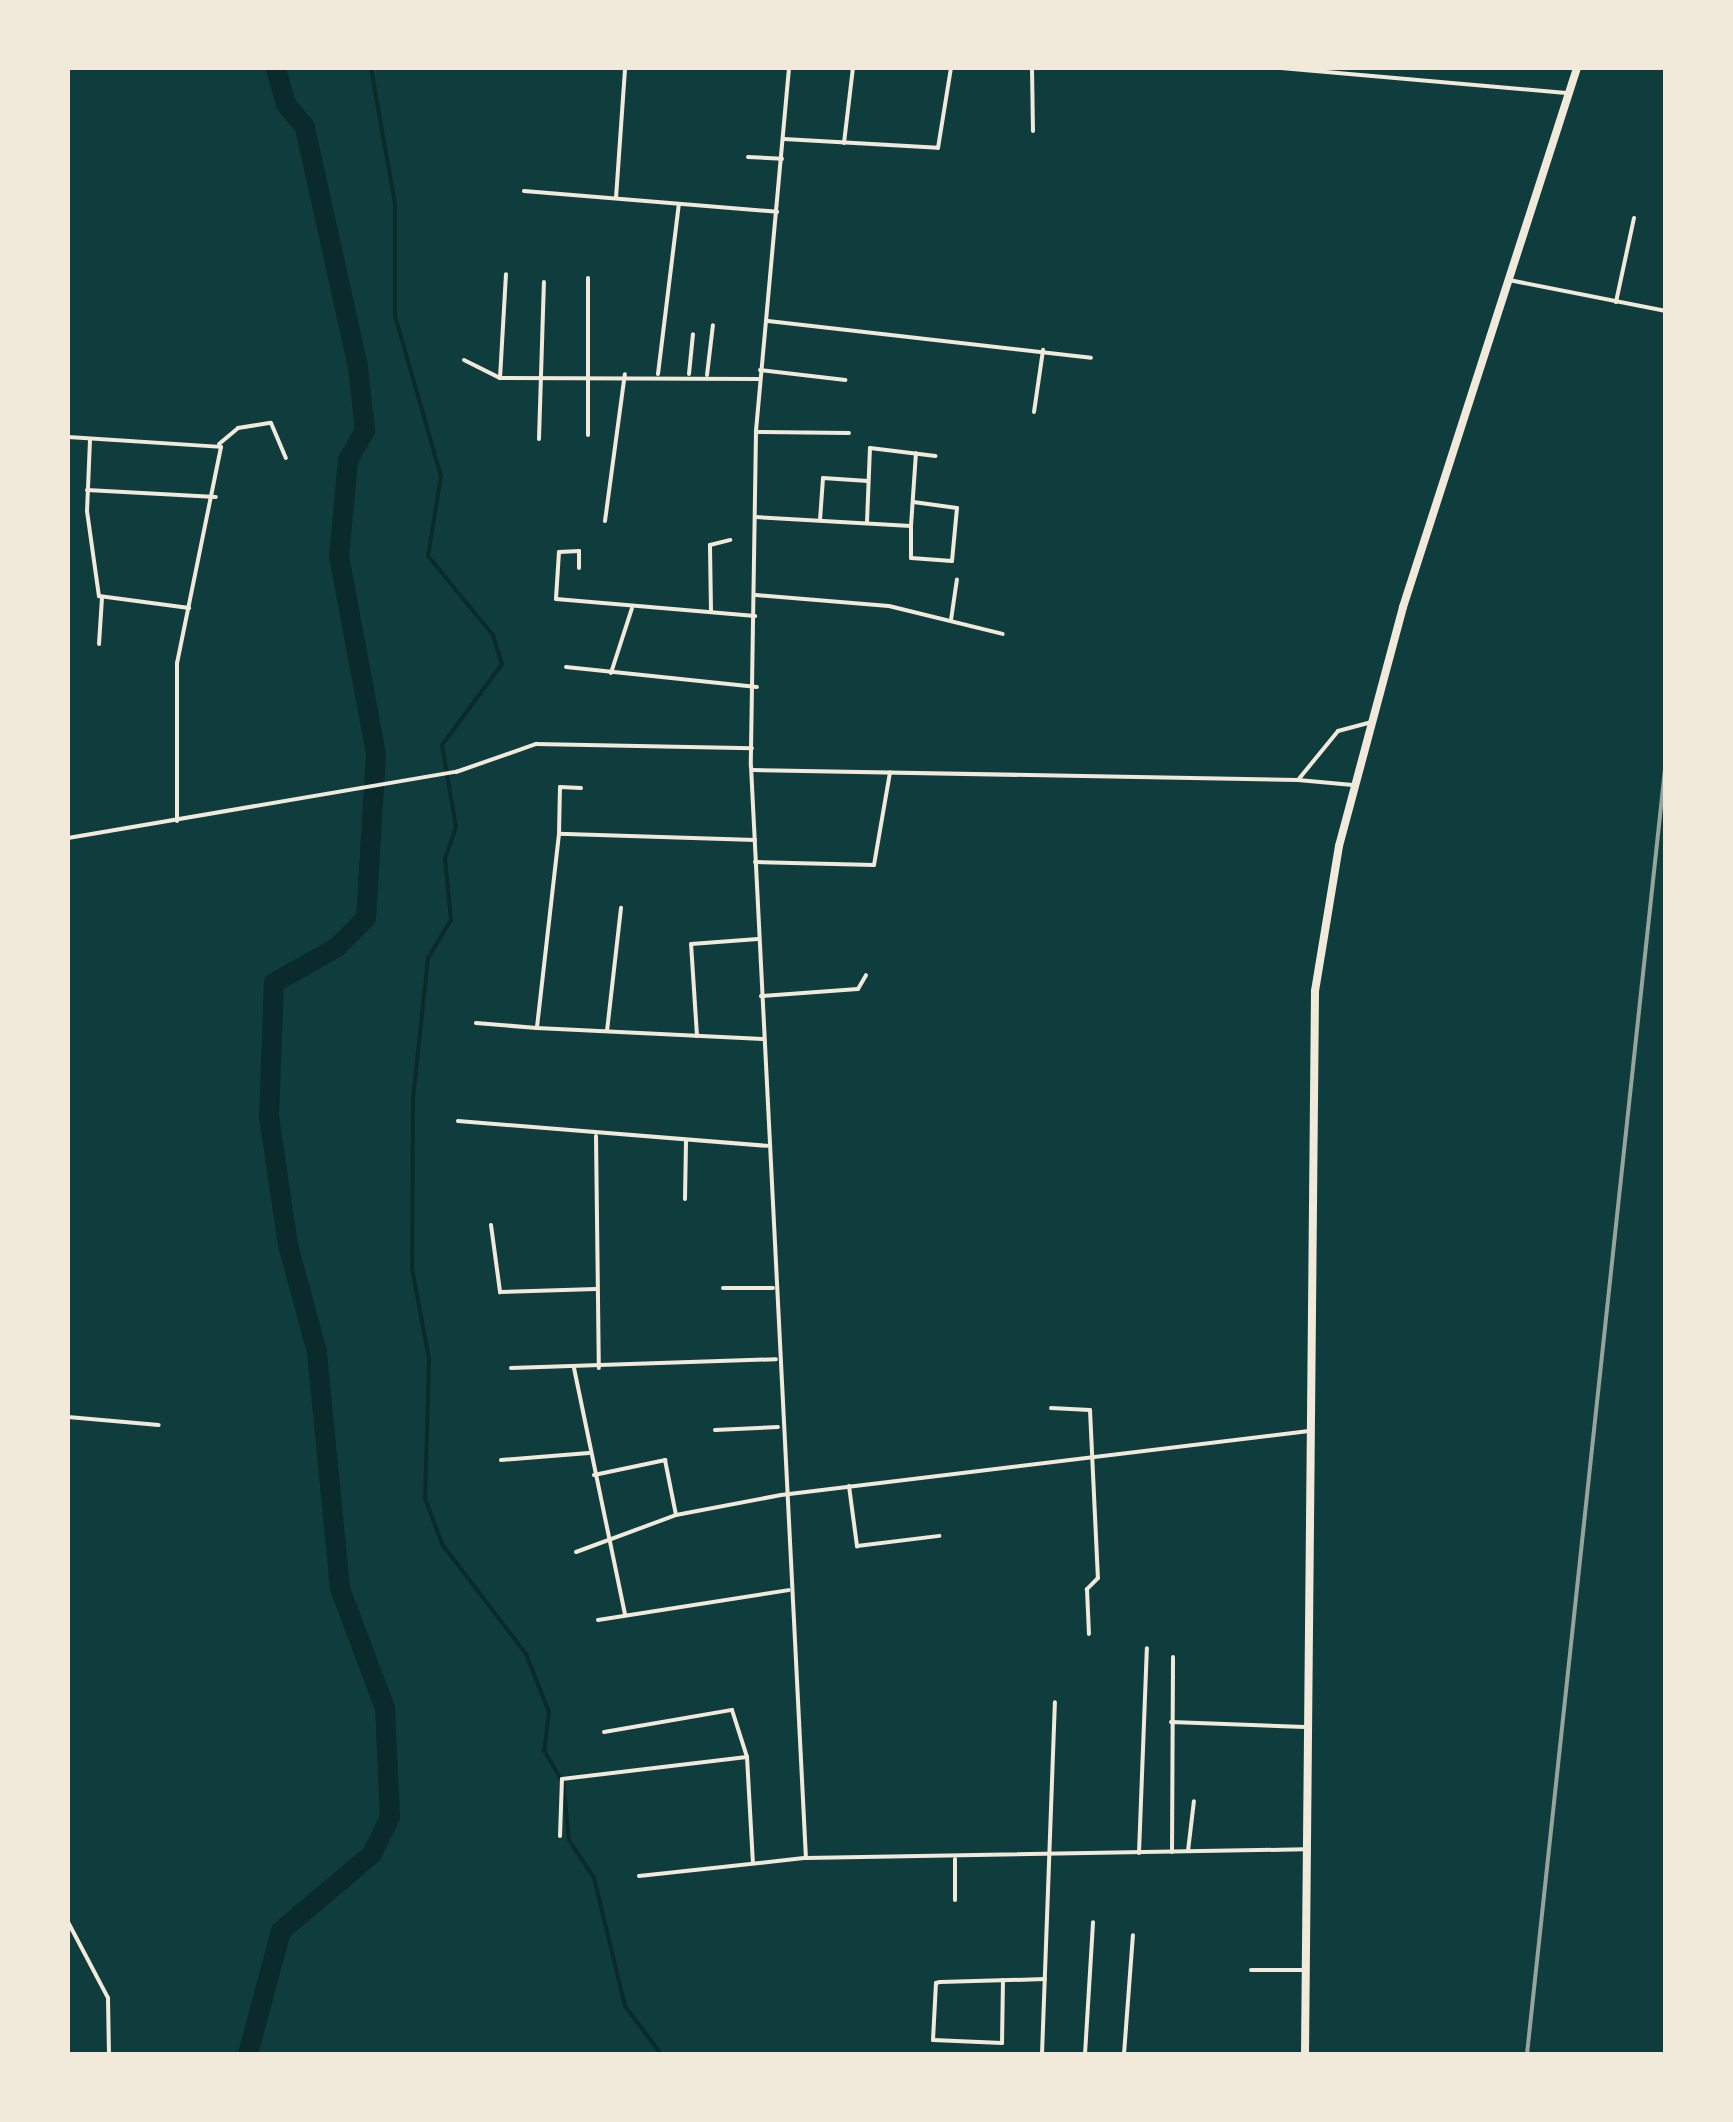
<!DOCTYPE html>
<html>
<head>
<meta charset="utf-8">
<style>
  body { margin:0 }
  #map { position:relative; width:1733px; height:2122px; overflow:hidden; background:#0f3d3e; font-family:"Space Grotesk",sans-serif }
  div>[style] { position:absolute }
  .stream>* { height:4px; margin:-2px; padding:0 2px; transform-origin:2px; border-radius:2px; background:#0a2a2b }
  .river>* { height:20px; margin:-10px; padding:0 10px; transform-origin:10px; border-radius:10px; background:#0a2a2b }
  .minor>* { height:4px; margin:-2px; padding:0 2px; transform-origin:2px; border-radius:2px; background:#f1e9da }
  .trunk>* { height:8px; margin:-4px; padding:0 4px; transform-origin:4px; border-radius:4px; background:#f1e9da }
  .rail>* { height:4px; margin:-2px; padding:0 2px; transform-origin:2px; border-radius:2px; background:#97a49c }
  span { translate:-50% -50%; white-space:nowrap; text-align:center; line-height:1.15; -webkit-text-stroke:10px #f1e9da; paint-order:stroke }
  .frame { position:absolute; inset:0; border:70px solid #f1e9da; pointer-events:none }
</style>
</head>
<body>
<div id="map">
  <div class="stream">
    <div style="left:371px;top:68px;width:138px;rotate:80deg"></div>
    <div style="left:395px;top:204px;width:112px;rotate:90deg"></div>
    <div style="left:395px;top:316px;width:166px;rotate:74deg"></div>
    <div style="left:441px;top:476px;width:81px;rotate:99.2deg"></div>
    <div style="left:428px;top:556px;width:102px;rotate:50.6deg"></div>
    <div style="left:493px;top:635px;width:30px;rotate:73deg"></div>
    <div style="left:502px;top:664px;width:101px;rotate:126.5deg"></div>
    <div style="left:442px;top:745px;width:83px;rotate:80.3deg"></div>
    <div style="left:456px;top:827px;width:34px;rotate:109deg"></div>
    <div style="left:445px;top:859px;width:61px;rotate:84.4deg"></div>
    <div style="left:451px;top:920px;width:44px;rotate:121.2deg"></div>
    <div style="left:428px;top:958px;width:142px;rotate:96.1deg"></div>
    <div style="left:413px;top:1099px;width:169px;rotate:90.3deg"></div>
    <div style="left:412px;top:1268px;width:93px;rotate:79.4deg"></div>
    <div style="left:429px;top:1359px;width:139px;rotate:91.6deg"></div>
    <div style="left:425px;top:1498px;width:49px;rotate:69.7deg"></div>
    <div style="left:442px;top:1544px;width:138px;rotate:52.6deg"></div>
    <div style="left:526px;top:1654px;width:62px;rotate:68.4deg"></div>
    <div style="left:549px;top:1712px;width:38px;rotate:97deg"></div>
    <div style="left:544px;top:1750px;width:32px;rotate:60deg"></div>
    <div style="left:563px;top:1781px;width:59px;rotate:84.2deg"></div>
    <div style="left:569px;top:1840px;width:45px;rotate:56.7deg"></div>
    <div style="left:594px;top:1878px;width:132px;rotate:76.4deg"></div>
    <div style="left:625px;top:2006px;width:60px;rotate:53.1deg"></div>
  </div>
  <div class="river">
    <div style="left:248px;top:2054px;width:127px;rotate:-75deg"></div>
    <div style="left:281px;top:1931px;width:119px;rotate:-40.2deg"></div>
    <div style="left:372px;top:1854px;width:41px;rotate:-64.1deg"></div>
    <div style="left:390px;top:1817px;width:109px;rotate:-92.6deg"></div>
    <div style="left:385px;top:1708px;width:128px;rotate:-110.6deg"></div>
    <div style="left:340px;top:1588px;width:237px;rotate:-95.6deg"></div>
    <div style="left:317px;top:1352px;width:111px;rotate:-105.2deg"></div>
    <div style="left:288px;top:1245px;width:129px;rotate:-98.4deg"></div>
    <div style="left:269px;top:1117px;width:134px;rotate:-87.9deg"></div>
    <div style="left:274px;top:983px;width:73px;rotate:-29.7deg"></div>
    <div style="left:337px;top:947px;width:41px;rotate:-45deg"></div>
    <div style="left:366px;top:918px;width:164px;rotate:-86.5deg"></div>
    <div style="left:376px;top:754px;width:200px;rotate:-100.6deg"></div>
    <div style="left:339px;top:557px;width:97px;rotate:-84.7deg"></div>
    <div style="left:348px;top:460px;width:34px;rotate:-60deg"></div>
    <div style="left:365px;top:431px;width:64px;rotate:-96.2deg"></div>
    <div style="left:358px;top:367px;width:246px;rotate:-102.5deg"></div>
    <div style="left:305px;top:127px;width:30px;rotate:-130deg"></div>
    <div style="left:286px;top:104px;width:37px;rotate:-106deg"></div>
  </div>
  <div class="minor">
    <div style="left:789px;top:68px;width:365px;rotate:95.2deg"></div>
    <div style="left:756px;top:432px;width:334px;rotate:90.9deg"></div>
    <div style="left:751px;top:766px;width:1093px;rotate:87.12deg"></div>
    <div style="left:1032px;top:68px;width:63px;rotate:89.1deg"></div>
    <div style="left:1281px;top:68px;width:289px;rotate:5deg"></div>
    <div style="left:784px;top:139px;width:154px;rotate:3.3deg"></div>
    <div style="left:938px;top:148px;width:81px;rotate:-80.8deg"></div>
    <div style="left:844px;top:143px;width:76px;rotate:-83.2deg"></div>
    <div style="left:748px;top:157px;width:34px;rotate:3deg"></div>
    <div style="left:524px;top:191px;width:254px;rotate:4.7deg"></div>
    <div style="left:616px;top:198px;width:130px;rotate:-86deg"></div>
    <div style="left:1509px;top:280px;width:160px;rotate:11.2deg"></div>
    <div style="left:1616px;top:302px;width:86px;rotate:-77.9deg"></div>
    <div style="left:768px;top:321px;width:325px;rotate:6.5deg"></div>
    <div style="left:464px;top:360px;width:40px;rotate:26.6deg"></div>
    <div style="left:500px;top:378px;width:259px;rotate:0.2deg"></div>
    <div style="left:760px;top:370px;width:86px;rotate:6.7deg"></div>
    <div style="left:658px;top:374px;width:171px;rotate:-83deg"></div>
    <div style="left:689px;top:374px;width:40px;rotate:-84.3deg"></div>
    <div style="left:707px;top:375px;width:50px;rotate:-83.2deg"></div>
    <div style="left:500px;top:378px;width:104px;rotate:-86.7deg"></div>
    <div style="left:1034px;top:412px;width:63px;rotate:-81.7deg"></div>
    <div style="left:756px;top:432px;width:93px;rotate:0.6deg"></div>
    <div style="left:588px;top:435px;width:157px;rotate:-90deg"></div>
    <div style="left:68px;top:437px;width:153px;rotate:3.7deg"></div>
    <div style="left:221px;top:447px;width:220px;rotate:101.5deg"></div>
    <div style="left:177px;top:663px;width:158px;rotate:90deg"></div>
    <div style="left:539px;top:439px;width:157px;rotate:-88.2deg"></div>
    <div style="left:90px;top:440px;width:71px;rotate:92.4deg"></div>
    <div style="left:87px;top:511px;width:86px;rotate:82deg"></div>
    <div style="left:99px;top:596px;width:91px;rotate:7.6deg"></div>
    <div style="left:219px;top:444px;width:25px;rotate:-40deg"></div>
    <div style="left:238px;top:428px;width:33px;rotate:-9deg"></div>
    <div style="left:271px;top:423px;width:38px;rotate:67deg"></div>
    <div style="left:87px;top:490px;width:129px;rotate:3.1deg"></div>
    <div style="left:755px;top:517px;width:156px;rotate:3.3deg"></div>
    <div style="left:911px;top:526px;width:32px;rotate:90deg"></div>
    <div style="left:911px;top:558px;width:41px;rotate:4.2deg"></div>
    <div style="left:952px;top:561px;width:53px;rotate:-84.6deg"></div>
    <div style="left:957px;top:508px;width:44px;rotate:-172.2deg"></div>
    <div style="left:820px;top:520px;width:42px;rotate:-85.9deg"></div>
    <div style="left:823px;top:478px;width:45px;rotate:3.8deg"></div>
    <div style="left:605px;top:521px;width:148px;rotate:-82.3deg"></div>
    <div style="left:867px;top:522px;width:74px;rotate:-87.7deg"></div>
    <div style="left:870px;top:448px;width:66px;rotate:6.9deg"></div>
    <div style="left:911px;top:526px;width:73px;rotate:-86.1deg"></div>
    <div style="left:579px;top:568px;width:17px;rotate:-90deg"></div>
    <div style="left:579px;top:551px;width:20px;rotate:177deg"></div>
    <div style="left:559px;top:552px;width:47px;rotate:93.7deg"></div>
    <div style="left:556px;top:599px;width:200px;rotate:4.9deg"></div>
    <div style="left:756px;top:595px;width:133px;rotate:4.7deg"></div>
    <div style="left:889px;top:606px;width:117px;rotate:13.8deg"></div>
    <div style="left:711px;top:611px;width:66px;rotate:-90.9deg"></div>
    <div style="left:710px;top:545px;width:21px;rotate:-14deg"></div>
    <div style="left:951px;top:620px;width:41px;rotate:-81.7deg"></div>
    <div style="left:99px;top:644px;width:46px;rotate:-86.3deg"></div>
    <div style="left:566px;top:667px;width:192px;rotate:6deg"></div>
    <div style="left:611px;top:673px;width:68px;rotate:-72.1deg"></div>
    <div style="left:752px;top:770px;width:546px;rotate:1.05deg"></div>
    <div style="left:1298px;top:780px;width:63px;rotate:-50.8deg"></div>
    <div style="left:1338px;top:731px;width:34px;rotate:-15deg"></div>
    <div style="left:1298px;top:780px;width:55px;rotate:5.2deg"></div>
    <div style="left:559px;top:834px;width:47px;rotate:-88.8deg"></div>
    <div style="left:560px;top:787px;width:21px;rotate:3deg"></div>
    <div style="left:68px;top:838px;width:394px;rotate:-9.7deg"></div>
    <div style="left:456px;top:772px;width:85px;rotate:-19.3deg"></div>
    <div style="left:536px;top:744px;width:216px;rotate:1.1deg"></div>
    <div style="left:755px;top:840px;width:196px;rotate:-178.2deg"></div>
    <div style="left:559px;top:834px;width:195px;rotate:96.5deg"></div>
    <div style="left:537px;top:1028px;width:226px;rotate:2.8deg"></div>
    <div style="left:755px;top:862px;width:119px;rotate:1.4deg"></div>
    <div style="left:874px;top:865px;width:94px;rotate:-80.2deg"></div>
    <div style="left:761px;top:996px;width:97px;rotate:-4.1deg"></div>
    <div style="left:858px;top:989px;width:16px;rotate:-60deg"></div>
    <div style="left:476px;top:1023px;width:61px;rotate:4.7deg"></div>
    <div style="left:607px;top:1031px;width:124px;rotate:-83.5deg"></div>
    <div style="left:697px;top:1036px;width:92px;rotate:-93.7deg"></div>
    <div style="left:691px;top:944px;width:67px;rotate:-4.3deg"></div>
    <div style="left:458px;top:1121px;width:310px;rotate:4.6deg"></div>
    <div style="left:596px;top:1136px;width:232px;rotate:89.3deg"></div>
    <div style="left:685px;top:1199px;width:58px;rotate:-89deg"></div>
    <div style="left:491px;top:1225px;width:68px;rotate:82.3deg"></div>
    <div style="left:500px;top:1292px;width:96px;rotate:-1.8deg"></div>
    <div style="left:723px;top:1288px;width:50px"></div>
    <div style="left:511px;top:1368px;width:265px;rotate:-1.9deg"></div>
    <div style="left:574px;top:1368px;width:252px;rotate:78.3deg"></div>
    <div style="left:1051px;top:1408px;width:39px;rotate:3deg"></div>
    <div style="left:1090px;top:1410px;width:168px;rotate:87.3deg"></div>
    <div style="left:1098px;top:1578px;width:16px;rotate:135deg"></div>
    <div style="left:1087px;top:1589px;width:45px;rotate:87.5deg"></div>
    <div style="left:68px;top:1417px;width:91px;rotate:5deg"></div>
    <div style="left:715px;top:1430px;width:63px;rotate:-2.7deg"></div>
    <div style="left:501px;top:1460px;width:88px;rotate:-4.5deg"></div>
    <div style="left:594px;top:1475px;width:73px;rotate:-11.9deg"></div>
    <div style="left:665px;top:1460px;width:56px;rotate:78.7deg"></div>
    <div style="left:849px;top:1486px;width:61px;rotate:82.4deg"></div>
    <div style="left:857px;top:1546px;width:83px;rotate:-7deg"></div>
    <div style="left:576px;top:1552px;width:107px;rotate:-20.3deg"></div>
    <div style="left:676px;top:1515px;width:107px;rotate:-10.8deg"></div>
    <div style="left:781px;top:1495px;width:532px;rotate:-6.91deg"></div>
    <div style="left:598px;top:1620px;width:193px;rotate:-8.9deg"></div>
    <div style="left:1171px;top:1722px;width:134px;rotate:2.1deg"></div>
    <div style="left:604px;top:1732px;width:130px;rotate:-9.8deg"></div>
    <div style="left:732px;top:1710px;width:49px;rotate:72.3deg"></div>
    <div style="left:560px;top:1836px;width:57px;rotate:-88deg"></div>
    <div style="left:562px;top:1779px;width:186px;rotate:-6.8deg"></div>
    <div style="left:747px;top:1757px;width:106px;rotate:86.8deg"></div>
    <div style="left:1188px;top:1851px;width:50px;rotate:-83.2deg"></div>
    <div style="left:1172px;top:1852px;width:195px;rotate:-89.7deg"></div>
    <div style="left:1139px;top:1853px;width:205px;rotate:-87.8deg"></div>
    <div style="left:955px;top:1859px;width:41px;rotate:90deg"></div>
    <div style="left:639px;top:1876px;width:168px;rotate:-6.2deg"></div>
    <div style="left:806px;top:1858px;width:498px;rotate:-1deg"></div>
    <div style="left:68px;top:1922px;width:86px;rotate:62.2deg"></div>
    <div style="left:108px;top:1998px;width:56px;rotate:89deg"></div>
    <div style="left:1251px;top:1970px;width:55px"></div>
    <div style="left:1003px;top:1980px;width:63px;rotate:90.9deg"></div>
    <div style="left:1002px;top:2043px;width:69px;rotate:-177.5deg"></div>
    <div style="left:933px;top:2040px;width:57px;rotate:-87deg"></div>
    <div style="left:936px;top:1983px;width:4px;rotate:-14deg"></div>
    <div style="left:940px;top:1982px;width:105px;rotate:-1.6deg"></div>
    <div style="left:1042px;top:2054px;width:352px;rotate:-87.9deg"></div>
    <div style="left:1085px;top:2054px;width:132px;rotate:-86.5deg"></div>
    <div style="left:1124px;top:2054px;width:119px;rotate:-85.7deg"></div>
  </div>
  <div class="trunk">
    <div style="left:1305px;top:2054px;width:1063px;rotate:-89.46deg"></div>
    <div style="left:1315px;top:991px;width:147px;rotate:-80.6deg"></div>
    <div style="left:1339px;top:846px;width:247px;rotate:-75deg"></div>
    <div style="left:1403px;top:607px;width:566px;rotate:-72.11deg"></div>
  </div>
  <div class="rail">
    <div style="left:1527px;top:2054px;width:1302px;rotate:-83.87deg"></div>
  </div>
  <div class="frame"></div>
</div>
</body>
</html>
